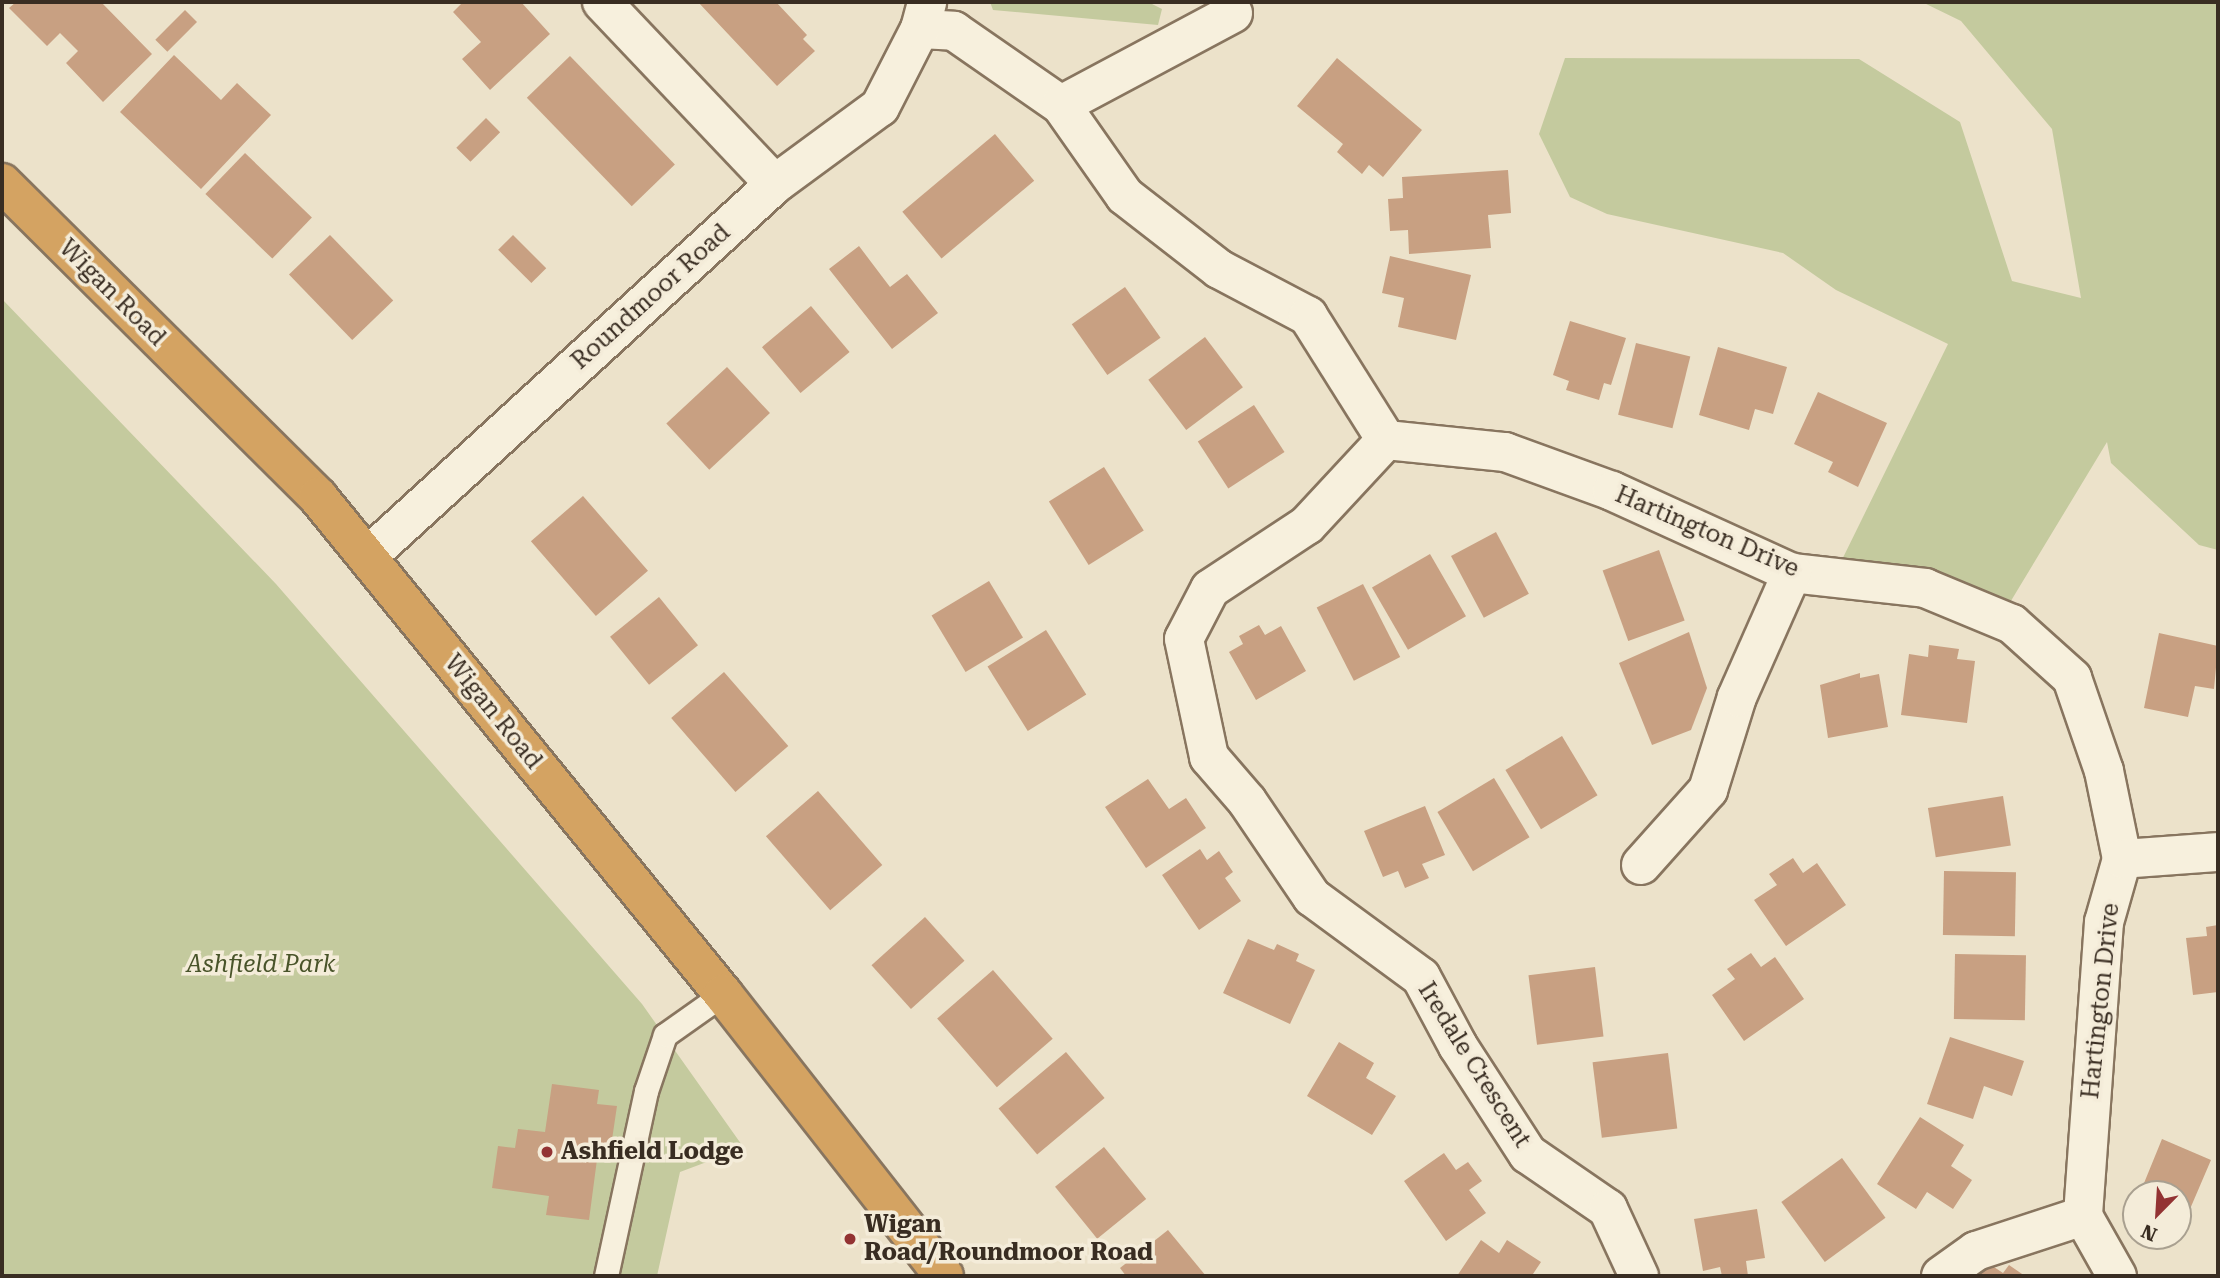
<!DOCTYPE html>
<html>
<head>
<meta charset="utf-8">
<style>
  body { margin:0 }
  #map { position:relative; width:2220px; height:1278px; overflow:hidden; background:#ece2ca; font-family:"Roboto Serif",serif }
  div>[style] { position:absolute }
  .green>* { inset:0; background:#c4ca9e }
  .building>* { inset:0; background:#c8a082; transform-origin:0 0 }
  .roads { filter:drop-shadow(2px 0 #88755f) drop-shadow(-2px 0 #88755f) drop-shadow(0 2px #88755f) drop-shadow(0 -2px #88755f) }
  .lane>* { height:23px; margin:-11.5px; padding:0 11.5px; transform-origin:11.5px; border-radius:11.5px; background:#f7f0dd }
  .street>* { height:38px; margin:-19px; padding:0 19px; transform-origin:19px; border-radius:19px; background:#f7f0dd }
  .highway>* { height:38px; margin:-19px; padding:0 19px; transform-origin:19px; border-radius:19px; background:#d4a362 }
  .dots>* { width:19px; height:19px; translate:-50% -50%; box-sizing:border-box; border:4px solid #f4ecd9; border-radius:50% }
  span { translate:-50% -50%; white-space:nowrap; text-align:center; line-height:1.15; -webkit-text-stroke:7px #f4ecd9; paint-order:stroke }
  .street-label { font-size:24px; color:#392d22 }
  .park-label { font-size:24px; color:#49542a; font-style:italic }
  .poi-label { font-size:24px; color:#392d22; font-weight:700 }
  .left { translate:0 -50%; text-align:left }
  .frame { position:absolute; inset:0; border:4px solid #392d22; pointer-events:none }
  .north { position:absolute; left:2122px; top:1180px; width:70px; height:70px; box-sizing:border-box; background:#f4ecd9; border:2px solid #a9a090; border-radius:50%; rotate:204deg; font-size:19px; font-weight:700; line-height:28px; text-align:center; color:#392d22 }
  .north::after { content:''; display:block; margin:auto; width:24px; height:32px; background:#933333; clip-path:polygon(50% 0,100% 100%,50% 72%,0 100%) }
</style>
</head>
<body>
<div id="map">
  <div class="green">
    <div style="clip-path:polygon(990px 2px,1148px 2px,1162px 9px,1158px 25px,993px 10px)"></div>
    <div style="clip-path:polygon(1922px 2px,2218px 2px,2218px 550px,2199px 545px,2111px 463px,2107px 442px,2000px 619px,1833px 578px,1948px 344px,1836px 290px,1783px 253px,1607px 214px,1570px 197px,1539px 134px,1565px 58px,1859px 59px,1960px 122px,2012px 281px,2081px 298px,2052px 129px,1961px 21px)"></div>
    <div style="clip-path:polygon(2px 299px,276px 584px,642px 1004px,744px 1148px,680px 1172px,657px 1276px,2px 1276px)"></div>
  </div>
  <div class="building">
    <div style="clip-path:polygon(16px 2px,101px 2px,152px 54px,103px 102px,66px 63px,78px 51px,60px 33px,47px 46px,9px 8px)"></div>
    <div style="clip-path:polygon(463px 2px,521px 2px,550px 34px,490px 90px,462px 59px,481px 42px,453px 12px)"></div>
    <div style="clip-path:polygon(698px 2px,776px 2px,807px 35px,803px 39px,815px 51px,777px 86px)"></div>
    <div style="left:185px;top:10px;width:17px;height:42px;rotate:45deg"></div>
    <div style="clip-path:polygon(174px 55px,221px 100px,237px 83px,271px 115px,201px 189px,120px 112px)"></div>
    <div style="left:570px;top:56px;width:151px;height:60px;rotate:46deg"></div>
    <div style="clip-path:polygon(1337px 58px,1422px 130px,1383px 177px,1369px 165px,1362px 174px,1337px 152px,1343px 144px,1297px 106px)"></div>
    <div style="left:486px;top:118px;width:20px;height:42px;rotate:45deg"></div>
    <div style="left:995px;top:134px;width:61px;height:121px;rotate:50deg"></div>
    <div style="left:245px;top:153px;width:93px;height:57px;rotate:44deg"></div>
    <div style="clip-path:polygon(1508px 170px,1511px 213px,1488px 215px,1491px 248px,1409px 254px,1408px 230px,1390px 231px,1388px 199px,1403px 198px,1402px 177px)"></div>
    <div style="left:330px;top:235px;width:91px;height:57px;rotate:46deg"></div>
    <div style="left:513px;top:235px;width:47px;height:21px;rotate:45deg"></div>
    <div style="clip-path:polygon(859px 246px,890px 287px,907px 274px,938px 313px,892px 349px,829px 269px)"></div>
    <div style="clip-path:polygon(1390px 256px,1471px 275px,1456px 340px,1398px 327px,1404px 298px,1382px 293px)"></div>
    <div style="left:1125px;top:287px;width:62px;height:65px;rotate:55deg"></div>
    <div style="left:811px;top:306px;width:60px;height:64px;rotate:50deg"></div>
    <div style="clip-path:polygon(1570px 321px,1626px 338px,1611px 385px,1604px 383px,1599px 400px,1566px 390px,1569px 381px,1553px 375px)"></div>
    <div style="left:1205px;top:337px;width:63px;height:71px;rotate:53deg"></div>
    <div style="left:1636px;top:343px;width:56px;height:74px;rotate:14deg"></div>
    <div style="clip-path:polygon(1718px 347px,1787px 367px,1773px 414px,1755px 409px,1749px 430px,1699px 415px)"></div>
    <div style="left:727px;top:367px;width:63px;height:83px;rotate:47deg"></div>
    <div style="clip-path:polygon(1818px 392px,1887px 423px,1858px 487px,1828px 472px,1833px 462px,1794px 444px)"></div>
    <div style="left:1254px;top:405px;width:56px;height:67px;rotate:57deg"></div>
    <div style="left:1104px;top:467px;width:75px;height:65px;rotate:58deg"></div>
    <div style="left:583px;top:496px;width:99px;height:69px;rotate:49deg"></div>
    <div style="left:1496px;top:532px;width:70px;height:51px;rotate:62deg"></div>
    <div style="left:1659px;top:550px;width:75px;height:60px;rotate:70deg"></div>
    <div style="left:1430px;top:554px;width:72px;height:67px;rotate:60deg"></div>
    <div style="left:989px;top:581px;width:66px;height:67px;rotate:59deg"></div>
    <div style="left:1363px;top:584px;width:82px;height:52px;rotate:63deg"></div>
    <div style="left:659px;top:597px;width:62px;height:63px;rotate:51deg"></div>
    <div style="clip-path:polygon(1259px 625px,1265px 635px,1281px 626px,1306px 671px,1256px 700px,1229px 652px,1243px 644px,1239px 636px)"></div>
    <div style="left:1046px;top:630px;width:76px;height:69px;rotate:58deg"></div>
    <div style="clip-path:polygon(1689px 632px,1707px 688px,1691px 730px,1652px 745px,1619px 663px)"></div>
    <div style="clip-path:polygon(2159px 633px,2218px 646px,2214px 689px,2195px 686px,2188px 717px,2144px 708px)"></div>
    <div style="clip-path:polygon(1929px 645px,1959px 649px,1957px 659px,1975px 661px,1967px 723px,1901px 715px,1909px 654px,1928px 657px)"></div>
    <div style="left:724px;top:672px;width:98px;height:70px;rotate:49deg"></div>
    <div style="clip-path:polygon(1860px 673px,1860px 678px,1879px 674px,1888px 727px,1828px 738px,1820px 685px)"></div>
    <div style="left:1562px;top:736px;width:69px;height:66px;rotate:59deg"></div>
    <div style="left:1494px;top:778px;width:69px;height:66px;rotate:59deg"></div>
    <div style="clip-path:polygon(1148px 779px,1169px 809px,1186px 798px,1206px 828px,1146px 868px,1105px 807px)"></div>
    <div style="left:818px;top:791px;width:98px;height:69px;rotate:49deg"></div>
    <div style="left:2003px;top:796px;width:50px;height:76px;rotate:81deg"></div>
    <div style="clip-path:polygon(1425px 806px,1445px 855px,1422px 864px,1429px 878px,1405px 888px,1398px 871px,1383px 877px,1364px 831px)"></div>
    <div style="clip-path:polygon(1200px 849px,1207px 860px,1219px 851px,1233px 872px,1225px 878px,1241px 901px,1199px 930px,1162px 875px)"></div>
    <div style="clip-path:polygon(1793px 858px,1803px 873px,1817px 863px,1846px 905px,1786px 946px,1754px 900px,1777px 885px,1769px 874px)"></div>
    <div style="left:1944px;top:871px;width:72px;height:64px;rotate:1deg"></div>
    <div style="left:925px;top:917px;width:59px;height:72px;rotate:48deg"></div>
    <div style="clip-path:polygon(2218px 925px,2218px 992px,2193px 995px,2186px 938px,2207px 936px,2206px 927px)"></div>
    <div style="clip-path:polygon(1248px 939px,1274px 950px,1277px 944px,1299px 954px,1296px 961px,1315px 970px,1290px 1024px,1223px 993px)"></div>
    <div style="clip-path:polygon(1751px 953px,1761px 967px,1775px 957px,1804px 999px,1744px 1041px,1712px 995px,1735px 979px,1727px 969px)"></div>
    <div style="left:1955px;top:954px;width:71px;height:65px;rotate:1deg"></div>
    <div style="left:1595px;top:967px;width:70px;height:67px;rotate:83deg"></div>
    <div style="left:993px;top:970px;width:91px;height:74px;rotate:49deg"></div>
    <div style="clip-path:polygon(1950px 1037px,2024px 1061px,2012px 1096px,1984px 1086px,1973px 1119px,1927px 1104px)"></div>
    <div style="clip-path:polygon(1339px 1042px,1374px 1063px,1366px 1078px,1396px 1096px,1372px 1135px,1307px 1096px)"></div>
    <div style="left:1066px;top:1052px;width:60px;height:88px;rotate:50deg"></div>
    <div style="left:1668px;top:1053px;width:76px;height:76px;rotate:83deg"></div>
    <div style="clip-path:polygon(552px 1084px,599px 1090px,597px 1104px,617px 1106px,610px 1153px,598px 1152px,589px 1220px,546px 1215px,549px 1196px,492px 1188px,498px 1146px,515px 1148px,518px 1129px,545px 1132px)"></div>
    <div style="clip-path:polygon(1920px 1117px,1964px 1145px,1951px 1166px,1972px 1180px,1953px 1209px,1927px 1192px,1916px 1209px,1877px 1184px)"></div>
    <div style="clip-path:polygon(2162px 1139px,2211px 1160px,2184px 1223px,2178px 1220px,2178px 1194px,2154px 1194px,2142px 1188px)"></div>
    <div style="left:1104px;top:1147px;width:67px;height:63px;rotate:51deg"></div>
    <div style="clip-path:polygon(1444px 1153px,1456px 1170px,1468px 1162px,1482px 1181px,1469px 1190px,1486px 1213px,1446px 1241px,1404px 1181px)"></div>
    <div style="left:1842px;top:1158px;width:74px;height:75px;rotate:54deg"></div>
    <div style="clip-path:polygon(1757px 1209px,1765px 1258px,1746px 1261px,1748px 1276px,1722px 1276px,1720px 1267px,1703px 1271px,1694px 1219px)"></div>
    <div style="clip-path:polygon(1168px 1230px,1206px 1276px,1126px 1276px,1120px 1268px)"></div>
    <div style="clip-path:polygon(1481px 1240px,1499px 1253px,1507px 1240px,1541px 1262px,1533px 1274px,1536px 1276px,1457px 1276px)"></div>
    <div style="clip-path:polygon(1988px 1263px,2003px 1273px,2009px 1265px,2025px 1276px,1979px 1276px)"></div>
  </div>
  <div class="roads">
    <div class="lane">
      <div style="left:606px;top:1276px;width:189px;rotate:-77.8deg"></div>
      <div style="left:646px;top:1091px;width:59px;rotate:-71.3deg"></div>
      <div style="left:665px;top:1035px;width:71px;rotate:-35.3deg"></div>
    </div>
    <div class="street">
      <div style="left:602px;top:2px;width:251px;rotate:46.5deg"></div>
      <div style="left:920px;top:29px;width:34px;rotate:3deg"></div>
      <div style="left:954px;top:31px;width:130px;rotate:34.7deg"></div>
      <div style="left:1061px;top:105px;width:111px;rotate:54.9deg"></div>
      <div style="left:1125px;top:196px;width:119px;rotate:37.8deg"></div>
      <div style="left:1219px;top:269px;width:101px;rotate:27.8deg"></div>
      <div style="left:1308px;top:316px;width:146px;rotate:57.8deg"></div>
      <div style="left:1386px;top:440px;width:120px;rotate:5.8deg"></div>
      <div style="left:1505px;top:452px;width:114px;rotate:20deg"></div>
      <div style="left:1612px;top:491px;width:198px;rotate:24.5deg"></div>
      <div style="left:1792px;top:573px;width:134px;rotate:6.4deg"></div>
      <div style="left:1925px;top:588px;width:94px;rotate:22.5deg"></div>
      <div style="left:2012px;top:624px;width:81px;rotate:42deg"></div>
      <div style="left:2072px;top:678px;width:98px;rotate:71deg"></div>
      <div style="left:2104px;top:771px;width:90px;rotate:78.4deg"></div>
      <div style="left:2122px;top:859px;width:66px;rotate:105.9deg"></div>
      <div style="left:2104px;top:922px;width:295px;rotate:94.1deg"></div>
      <div style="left:2083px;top:1216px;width:69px;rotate:60.5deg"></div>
      <div style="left:1061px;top:105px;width:195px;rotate:-28.1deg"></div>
      <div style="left:1386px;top:440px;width:116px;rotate:132.9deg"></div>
      <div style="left:1307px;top:525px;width:116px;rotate:146.6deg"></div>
      <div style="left:1210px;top:589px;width:56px;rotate:117.5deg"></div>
      <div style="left:1184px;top:639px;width:121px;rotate:78deg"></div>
      <div style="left:1209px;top:757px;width:58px;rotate:49.2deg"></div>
      <div style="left:1247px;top:801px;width:116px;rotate:55.9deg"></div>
      <div style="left:1312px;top:897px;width:135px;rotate:36.3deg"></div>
      <div style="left:1421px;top:977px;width:78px;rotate:61.8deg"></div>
      <div style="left:1458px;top:1046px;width:129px;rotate:57.1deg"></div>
      <div style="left:1528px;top:1154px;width:97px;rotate:34.5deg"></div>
      <div style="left:1608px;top:1209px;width:74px;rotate:65.2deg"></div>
      <div style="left:367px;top:557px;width:553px;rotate:-42.43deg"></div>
      <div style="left:775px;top:184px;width:130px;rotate:-36.3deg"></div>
      <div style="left:880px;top:107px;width:88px;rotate:-62.9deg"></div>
      <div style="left:920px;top:29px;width:28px;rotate:-75deg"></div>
      <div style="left:2122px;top:859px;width:96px;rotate:-4.2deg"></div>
      <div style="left:1641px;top:865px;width:101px;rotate:-48.2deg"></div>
      <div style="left:1708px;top:790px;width:97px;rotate:-72.7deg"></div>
      <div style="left:1737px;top:697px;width:136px;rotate:-66.1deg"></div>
      <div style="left:1941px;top:1276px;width:43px;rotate:-35.5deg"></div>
      <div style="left:1976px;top:1251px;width:113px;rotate:-18.1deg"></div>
    </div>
    <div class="highway">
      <div style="left:2px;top:183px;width:445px;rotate:44.8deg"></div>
      <div style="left:318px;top:497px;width:641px;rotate:50.82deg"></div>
      <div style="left:723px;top:994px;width:358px;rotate:51.9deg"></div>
    </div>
  </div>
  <div class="dots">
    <div style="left:547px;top:1152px;background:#933333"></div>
    <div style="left:850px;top:1239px;background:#933333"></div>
  </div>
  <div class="street-label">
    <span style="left:112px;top:293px;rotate:45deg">Wigan Road</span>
    <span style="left:651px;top:297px;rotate:-42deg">Roundmoor Road</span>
    <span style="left:1707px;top:532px;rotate:23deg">Hartington Drive</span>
    <span style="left:493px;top:712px;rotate:51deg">Wigan Road</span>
    <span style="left:2101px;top:1001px;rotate:-84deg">Hartington Drive</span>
    <span style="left:1474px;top:1065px;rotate:58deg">Iredale Crescent</span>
  </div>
  <div class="park-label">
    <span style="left:261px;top:965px">Ashfield Park</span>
  </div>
  <div class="poi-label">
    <span class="left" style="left:561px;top:1152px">Ashfield Lodge</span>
    <span class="left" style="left:864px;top:1239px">Wigan<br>Road/Roundmoor Road</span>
  </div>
  <div class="frame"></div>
  <div class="north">N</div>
</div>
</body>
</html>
